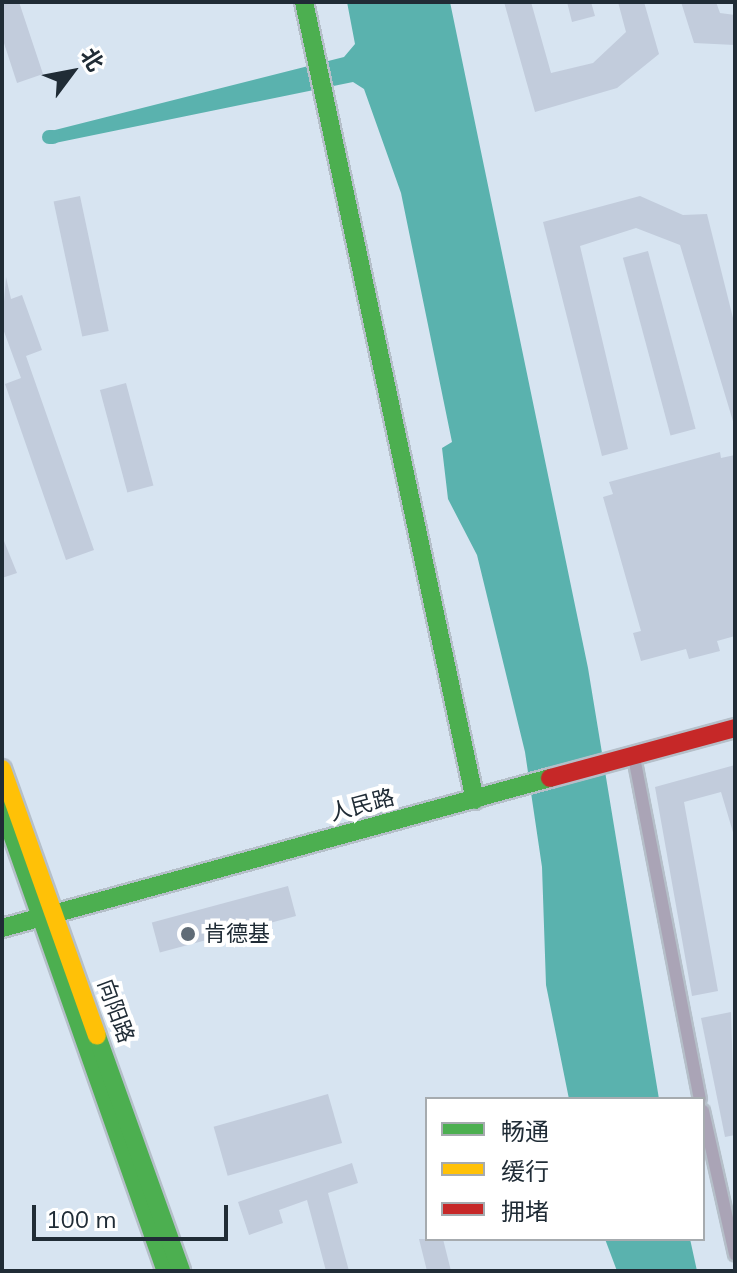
<!DOCTYPE html>
<html>
<head>
<meta charset="utf-8">
<style>
  body { margin:0 }
  #map { position:relative; width:737px; height:1273px; overflow:hidden; background:#d7e4f1; font-family:Mulish,"Noto Sans SC",sans-serif }
  div>[style] { position:absolute }
  .water>* { inset:0; background:#5ab2ae }
  .canal>* { height:14px; margin:-7px; padding:0 7px; transform-origin:7px; border-radius:7px; background:#5ab2ae }
  .building>* { inset:0; background:#c2ccdc; transform-origin:0 0 }
  .roads { filter:drop-shadow(2px 0 #b5bfc9) drop-shadow(-2px 0 #b5bfc9) drop-shadow(0 2px #b5bfc9) drop-shadow(0 -2px #b5bfc9) }
  .street>* { height:12px; margin:-6px; padding:0 6px; transform-origin:6px; border-radius:6px; background:#aaa4b6 }
  .fast>* { height:18px; margin:-9px; padding:0 9px; transform-origin:9px; border-radius:9px; background:#4caf50 }
  .slow>* { height:18px; margin:-9px; padding:0 9px; transform-origin:9px; border-radius:9px; background:#ffc107 }
  .jam>* { height:18px; margin:-9px; padding:0 9px; transform-origin:9px; border-radius:9px; background:#c62828 }
  .dots>* { width:22px; height:22px; translate:-50% -50%; box-sizing:border-box; border:4px solid #fff; border-radius:50% }
  span { translate:-50% -50%; white-space:nowrap; text-align:center; line-height:1.15; -webkit-text-stroke:8px #fff; paint-order:stroke }
  .street-label { font-size:22px; color:#202c36 }
  .poi-label { font-size:22px; color:#202c36 }
  .left { translate:0 -50%; text-align:left }
  .frame { position:absolute; inset:0; border:4px solid #202c36; pointer-events:none }
  .legend { position:absolute; left:425px; top:1097px; width:280px; height:144px; box-sizing:border-box; background:#fff; border:2px solid #a6abaf; margin:0; padding:10px 14px; list-style:none; font-size:24px; color:#202c36 }
  .legend li { display:flex; align-items:center; gap:16px; height:40px }
  .legend b { width:40px; border:2px solid #a6abaf }
  .north { position:absolute; left:32px; top:32px; width:80px; height:80px; -webkit-text-stroke:6px #fff; paint-order:stroke; rotate:58deg; font-size:22px; font-weight:700; line-height:32px; text-align:center; color:#202c36 }
  .north::after { content:''; display:block; margin:auto; width:28px; height:36px; background:#202c36; clip-path:polygon(50% 0,100% 100%,50% 72%,0 100%) }
  .scale { position:absolute; left:32px; top:1205px; width:196px; height:36px; box-sizing:border-box; border:4px solid #202c36; border-top:0; padding-left:10px; font-size:24px; line-height:28px; white-space:nowrap; color:#202c36; -webkit-text-stroke:6px #fff; paint-order:stroke }
</style>
</head>
<body>
<div id="map">
  <div class="water">
    <div style="clip-path:polygon(347px 2px,450px 2px,588px 668px,659px 1099px,569px 1099px,546px 985px,542px 867px,525px 752px,477px 555px,448px 499px,442px 448px,452px 442px,401px 193px,364px 89px,353px 82px,55px 143px,51px 131px,344px 57px,355px 44px)"></div>
    <div style="clip-path:polygon(605px 1239px,690px 1239px,697px 1271px,617px 1271px)"></div>
  </div>
  <div class="canal">
    <div style="left:49px;top:137px;width:4px"></div>
  </div>
  <div class="building">
    <div style="clip-path:polygon(2px 2px,19px 2px,43px 74px,17px 83px,2px 37px)"></div>
    <div style="clip-path:polygon(504px 2px,531px 2px,551px 73px,593px 63px,626px 32px,618px 2px,644px 2px,659px 54px,617px 88px,535px 112px)"></div>
    <div style="clip-path:polygon(567px 2px,591px 2px,595px 16px,572px 22px)"></div>
    <div style="clip-path:polygon(681px 2px,716px 2px,720px 13px,735px 15px,735px 45px,694px 43px)"></div>
    <div style="left:80px;top:196px;width:138px;height:27px;rotate:78deg"></div>
    <div style="clip-path:polygon(640px 196px,683px 215px,707px 214px,735px 326px,735px 428px,680px 245px,636px 228px,580px 246px,628px 449px,602px 456px,543px 222px)"></div>
    <div style="left:648px;top:251px;width:184px;height:26px;rotate:75deg"></div>
    <div style="clip-path:polygon(6px 277px,11px 299px,22px 295px,42px 350px,26px 356px,94px 550px,66px 560px,5px 384px,21px 378px,2px 326px)"></div>
    <div style="left:126px;top:383px;width:106px;height:27px;rotate:75deg"></div>
    <div style="clip-path:polygon(720px 452px,721px 458px,735px 455px,735px 636px,717px 641px,720px 651px,689px 659px,686px 649px,641px 661px,633px 633px,641px 631px,603px 497px,613px 494px,609px 482px)"></div>
    <div style="clip-path:polygon(2px 536px,17px 573px,2px 578px)"></div>
    <div style="clip-path:polygon(735px 765px,735px 839px,721px 792px,684px 802px,718px 991px,692px 996px,655px 787px)"></div>
    <div style="left:288px;top:886px;width:31px;height:141px;rotate:75deg"></div>
    <div style="clip-path:polygon(731px 1012px,735px 1135px,725px 1137px,701px 1018px)"></div>
    <div style="left:328px;top:1094px;width:51px;height:119px;rotate:74deg"></div>
    <div style="clip-path:polygon(352px 1163px,358px 1183px,328px 1193px,349px 1271px,326px 1271px,307px 1200px,279px 1210px,283px 1223px,249px 1235px,238px 1202px)"></div>
    <div style="clip-path:polygon(419px 1239px,443px 1239px,451px 1271px,427px 1271px)"></div>
  </div>
  <div class="roads">
    <div class="street">
      <div style="left:634px;top:757px;width:348px;rotate:79.1deg"></div>
      <div style="left:703px;top:1111px;width:147px;rotate:77.4deg"></div>
    </div>
    <div class="fast">
      <div style="left:304px;top:2px;width:816px;rotate:77.91deg"></div>
      <div style="left:2px;top:806px;width:493px;rotate:70.6deg"></div>
      <div style="left:2px;top:928px;width:568px;rotate:-15.31deg"></div>
      <div style="left:97px;top:1036px;width:250px;rotate:70.3deg"></div>
    </div>
    <div class="slow">
      <div style="left:2px;top:769px;width:283px;rotate:70.4deg"></div>
    </div>
    <div class="jam">
      <div style="left:550px;top:778px;width:192px;rotate:-15.1deg"></div>
    </div>
  </div>
  <div class="dots">
    <div style="left:188px;top:934px;background:#606c77"></div>
  </div>
  <div class="street-label">
    <span style="left:362px;top:805px;rotate:-15deg">人民路</span>
    <span style="left:116px;top:1011px;rotate:70deg">向阳路</span>
  </div>
  <div class="poi-label">
    <span class="left" style="left:204px;top:934px">肯德基</span>
  </div>
  <div class="frame"></div>
  <ul class="legend">
  <li><b style="height:10px;background:#4caf50"></b>畅通</li>
  <li><b style="height:10px;background:#ffc107"></b>缓行</li>
  <li><b style="height:10px;background:#c62828"></b>拥堵</li>
  </ul>
  <div class="north">北</div>
  <div class="scale">100 m</div>
</div>
</body>
</html>
